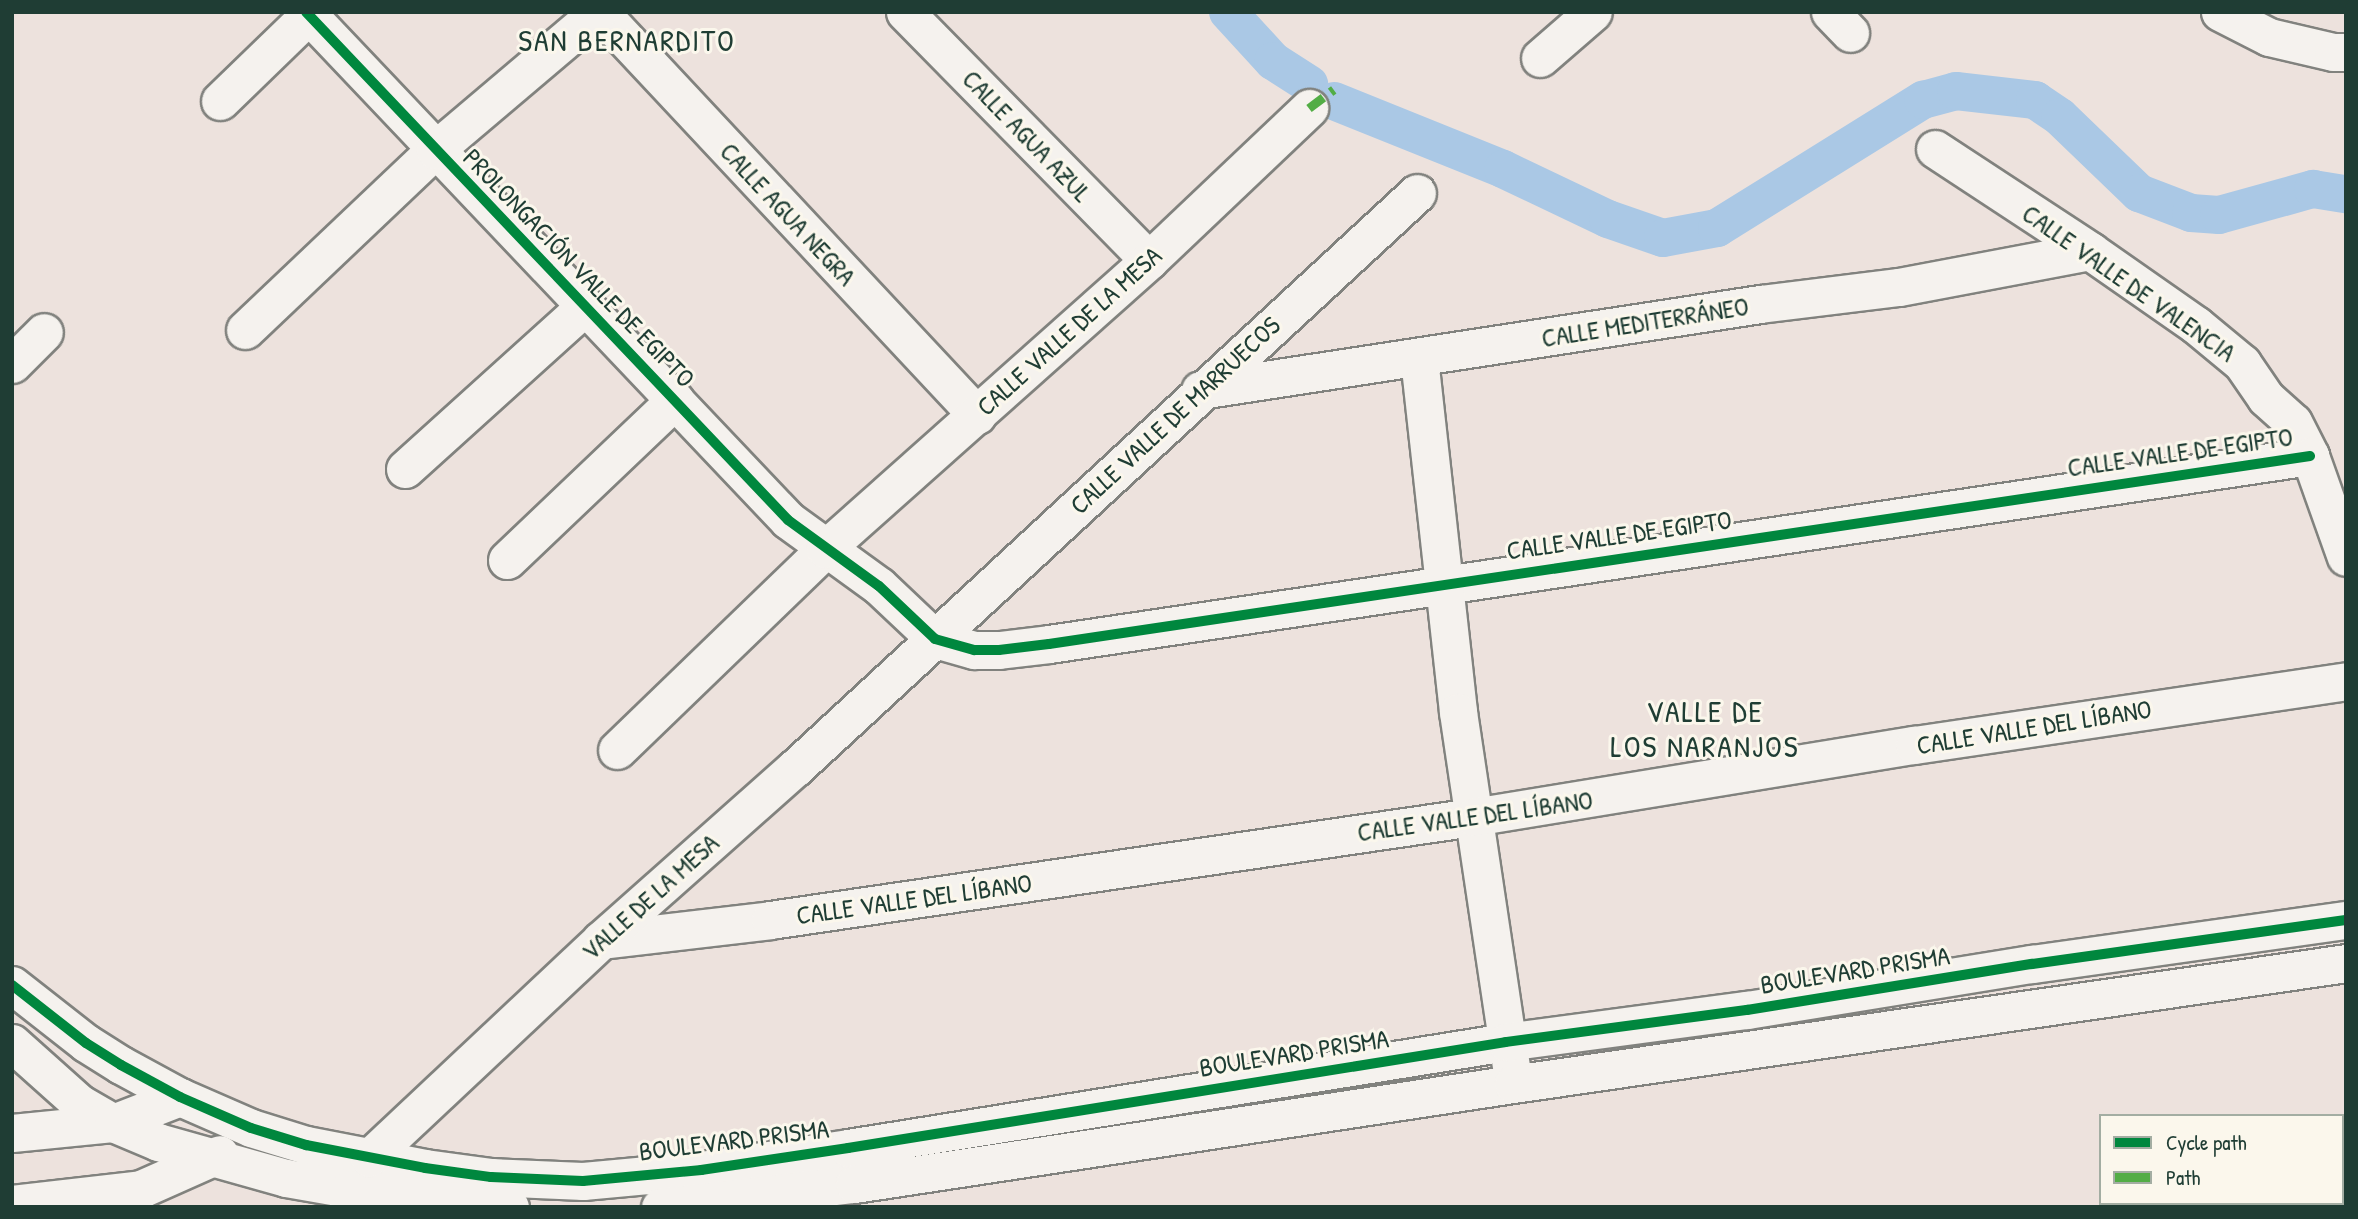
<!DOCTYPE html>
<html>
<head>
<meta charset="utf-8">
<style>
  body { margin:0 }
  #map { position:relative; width:2358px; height:1219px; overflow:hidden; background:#ede2dd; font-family:"Patrick Hand",sans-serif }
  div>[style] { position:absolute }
  .canal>* { height:38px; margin:-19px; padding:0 19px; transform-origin:19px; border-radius:19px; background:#aac8e5 }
  .roads { filter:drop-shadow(2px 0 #81827e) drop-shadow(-2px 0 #81827e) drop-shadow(0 2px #81827e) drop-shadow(0 -2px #81827e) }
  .minor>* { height:37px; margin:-18.5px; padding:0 18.5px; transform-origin:18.5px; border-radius:18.5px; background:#f5f2ee }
  .quiet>* { height:9px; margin-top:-4.5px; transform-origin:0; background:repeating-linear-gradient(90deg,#52ad45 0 18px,transparent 0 27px) }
  .cycleway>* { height:10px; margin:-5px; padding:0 5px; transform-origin:5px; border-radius:5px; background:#00873e }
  span { translate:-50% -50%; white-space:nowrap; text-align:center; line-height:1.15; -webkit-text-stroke:6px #fbf7ec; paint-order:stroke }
  .street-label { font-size:26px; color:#1f3d34 }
  .quarter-label { font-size:30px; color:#1f3d34; letter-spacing:2px }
  .frame { position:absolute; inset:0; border:14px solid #1f3d34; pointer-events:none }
  .legend { position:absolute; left:2099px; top:1114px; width:245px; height:91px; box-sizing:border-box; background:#fbf7ec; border:2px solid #a3ada2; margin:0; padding:9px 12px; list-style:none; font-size:21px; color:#1f3d34 }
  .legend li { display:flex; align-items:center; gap:14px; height:35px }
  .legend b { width:35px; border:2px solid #a3ada2 }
</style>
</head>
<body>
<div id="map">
  <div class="canal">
    <div style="left:1228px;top:12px;width:67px;rotate:47.4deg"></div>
    <div style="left:1273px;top:61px;width:43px;rotate:32.6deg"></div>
    <div style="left:1334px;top:101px;width:182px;rotate:21.9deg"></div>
    <div style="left:1503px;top:169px;width:116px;rotate:25.5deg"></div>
    <div style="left:1608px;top:219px;width:58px;rotate:19.1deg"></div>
    <div style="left:1663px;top:238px;width:55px;rotate:-10.5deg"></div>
    <div style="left:1717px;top:228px;width:243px;rotate:-31.9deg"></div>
    <div style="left:1923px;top:100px;width:34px;rotate:-15deg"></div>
    <div style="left:1956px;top:91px;width:80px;rotate:6.5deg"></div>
    <div style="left:2035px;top:100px;width:30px;rotate:34deg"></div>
    <div style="left:2060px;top:117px;width:110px;rotate:43.9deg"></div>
    <div style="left:2139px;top:193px;width:56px;rotate:21deg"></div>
    <div style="left:2191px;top:213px;width:28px;rotate:4deg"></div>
    <div style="left:2219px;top:215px;width:98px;rotate:-15.5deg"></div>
    <div style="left:2313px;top:189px;width:33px;rotate:9deg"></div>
  </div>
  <div class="roads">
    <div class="minor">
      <div style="left:306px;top:12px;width:700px;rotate:46.5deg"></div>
      <div style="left:788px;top:520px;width:112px;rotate:36deg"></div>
      <div style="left:879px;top:586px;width:77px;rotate:43.4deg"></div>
      <div style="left:935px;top:639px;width:41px;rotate:15.8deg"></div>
      <div style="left:974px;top:650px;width:25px"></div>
      <div style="left:999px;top:650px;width:50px;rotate:-6.8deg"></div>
      <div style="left:1049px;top:644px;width:1275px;rotate:-8.48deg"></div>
      <div style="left:600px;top:12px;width:552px;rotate:46.91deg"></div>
      <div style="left:905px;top:12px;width:348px;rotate:45.5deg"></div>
      <div style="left:1830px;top:12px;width:29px;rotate:46deg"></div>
      <div style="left:2220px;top:12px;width:55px;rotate:27deg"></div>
      <div style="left:2269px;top:37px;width:66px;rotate:13.2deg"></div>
      <div style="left:2333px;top:52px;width:13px"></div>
      <div style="left:1540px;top:58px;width:70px;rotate:-41deg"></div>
      <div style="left:220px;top:101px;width:128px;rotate:-44.1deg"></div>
      <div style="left:1935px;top:149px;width:186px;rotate:33.3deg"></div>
      <div style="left:2090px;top:251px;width:129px;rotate:34.9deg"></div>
      <div style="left:2196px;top:325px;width:60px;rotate:39.6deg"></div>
      <div style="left:2242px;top:363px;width:42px;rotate:55.6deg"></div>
      <div style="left:2266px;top:398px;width:36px;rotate:42deg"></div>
      <div style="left:2293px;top:422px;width:38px;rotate:63deg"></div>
      <div style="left:2310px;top:456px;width:107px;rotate:70.4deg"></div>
      <div style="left:245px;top:330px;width:262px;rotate:-43.5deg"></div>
      <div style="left:435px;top:150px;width:214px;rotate:-40.3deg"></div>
      <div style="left:1419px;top:358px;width:356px;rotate:83.7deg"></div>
      <div style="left:1458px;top:712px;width:357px;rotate:81.5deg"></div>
      <div style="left:12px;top:364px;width:45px;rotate:-45deg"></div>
      <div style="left:1200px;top:390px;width:567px;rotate:-8.73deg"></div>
      <div style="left:1760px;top:304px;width:140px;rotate:-7deg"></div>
      <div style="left:1899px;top:287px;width:194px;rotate:-10.7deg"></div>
      <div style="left:405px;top:469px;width:241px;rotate:-42.1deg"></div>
      <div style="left:507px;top:560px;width:232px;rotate:-43.6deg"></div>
      <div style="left:617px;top:750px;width:289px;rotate:-44deg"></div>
      <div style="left:825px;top:549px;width:434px;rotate:-41.7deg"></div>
      <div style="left:1149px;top:260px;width:221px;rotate:-43.5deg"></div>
      <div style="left:601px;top:940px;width:170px;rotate:-6.7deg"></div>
      <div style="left:770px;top:920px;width:711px;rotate:-8.34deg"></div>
      <div style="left:1473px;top:817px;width:447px;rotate:-9.3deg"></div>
      <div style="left:1914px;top:745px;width:437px;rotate:-8.4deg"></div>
      <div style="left:12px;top:985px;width:94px;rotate:38.1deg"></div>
      <div style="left:86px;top:1043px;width:41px;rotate:32.2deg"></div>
      <div style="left:121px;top:1065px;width:67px;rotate:28.5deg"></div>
      <div style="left:180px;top:1097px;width:77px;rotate:23.6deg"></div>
      <div style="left:251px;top:1128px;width:58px;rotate:17.2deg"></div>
      <div style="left:306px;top:1145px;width:121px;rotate:10.9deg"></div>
      <div style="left:425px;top:1168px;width:67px;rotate:7.8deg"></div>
      <div style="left:491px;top:1177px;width:92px;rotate:2.5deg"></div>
      <div style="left:583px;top:1181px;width:119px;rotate:-5.3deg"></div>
      <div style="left:701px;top:1170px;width:149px;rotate:-8.5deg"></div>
      <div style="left:848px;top:1148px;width:666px;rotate:-9.15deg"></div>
      <div style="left:1506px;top:1042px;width:243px;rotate:-7.6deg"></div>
      <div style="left:1747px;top:1010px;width:289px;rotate:-9.2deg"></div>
      <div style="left:2032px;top:964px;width:317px;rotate:-8deg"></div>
      <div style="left:12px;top:1043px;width:90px;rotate:41.8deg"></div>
      <div style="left:79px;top:1103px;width:39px;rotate:30deg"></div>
      <div style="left:113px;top:1123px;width:49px;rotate:22.9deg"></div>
      <div style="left:158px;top:1142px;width:133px;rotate:15.7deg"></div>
      <div style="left:286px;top:1178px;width:64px;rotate:9.9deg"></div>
      <div style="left:349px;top:1189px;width:162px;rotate:6.4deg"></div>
      <div style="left:12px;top:1133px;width:101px;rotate:-5.7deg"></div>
      <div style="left:113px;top:1123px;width:72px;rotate:-21.2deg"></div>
      <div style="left:369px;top:1158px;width:318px;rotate:-43.2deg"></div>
      <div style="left:601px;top:940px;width:259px;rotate:-41.6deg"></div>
      <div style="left:795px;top:768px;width:847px;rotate:-42.75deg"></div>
      <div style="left:12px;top:1204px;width:130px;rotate:-6.6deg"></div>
      <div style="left:141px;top:1189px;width:86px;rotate:-23.9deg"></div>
      <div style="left:660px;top:1207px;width:195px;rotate:-6.8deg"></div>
      <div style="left:854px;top:1184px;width:667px;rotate:-8.63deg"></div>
      <div style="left:1513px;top:1084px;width:842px;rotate:-8.26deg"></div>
    </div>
  </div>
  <div class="quiet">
    <div style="left:1309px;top:108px;width:31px;rotate:-37deg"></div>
  </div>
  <div class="cycleway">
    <div style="left:306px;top:12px;width:700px;rotate:46.5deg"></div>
    <div style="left:788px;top:520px;width:112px;rotate:36deg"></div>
    <div style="left:879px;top:586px;width:77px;rotate:43.4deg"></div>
    <div style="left:935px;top:639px;width:41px;rotate:15.8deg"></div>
    <div style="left:974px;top:650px;width:25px"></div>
    <div style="left:999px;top:650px;width:50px;rotate:-6.8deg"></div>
    <div style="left:1049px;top:644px;width:1275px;rotate:-8.48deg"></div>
    <div style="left:12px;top:985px;width:94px;rotate:38.1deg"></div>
    <div style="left:86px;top:1043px;width:41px;rotate:32.2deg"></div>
    <div style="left:121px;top:1065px;width:67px;rotate:28.5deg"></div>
    <div style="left:180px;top:1097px;width:77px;rotate:23.6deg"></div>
    <div style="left:251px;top:1128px;width:58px;rotate:17.2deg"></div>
    <div style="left:306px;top:1145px;width:121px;rotate:10.9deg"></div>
    <div style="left:425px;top:1168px;width:67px;rotate:7.8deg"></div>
    <div style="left:491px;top:1177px;width:92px;rotate:2.5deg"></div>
    <div style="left:583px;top:1181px;width:119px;rotate:-5.3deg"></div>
    <div style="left:701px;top:1170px;width:149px;rotate:-8.5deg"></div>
    <div style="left:848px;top:1148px;width:666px;rotate:-9.15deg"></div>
    <div style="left:1506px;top:1042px;width:243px;rotate:-7.6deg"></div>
    <div style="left:1747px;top:1010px;width:289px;rotate:-9.2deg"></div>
    <div style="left:2032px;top:964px;width:317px;rotate:-8deg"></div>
  </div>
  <div class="street-label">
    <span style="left:1027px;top:136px;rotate:46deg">CALLE AGUA AZUL</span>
    <span style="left:788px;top:214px;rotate:47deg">CALLE AGUA NEGRA</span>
    <span style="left:579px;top:268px;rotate:46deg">PROLONGACIÓN VALLE DE EGIPTO</span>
    <span style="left:2129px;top:283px;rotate:35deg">CALLE VALLE DE VALENCIA</span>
    <span style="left:1645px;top:322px;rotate:-9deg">CALLE MEDITERRÁNEO</span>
    <span style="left:1069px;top:331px;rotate:-42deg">CALLE VALLE DE LA MESA</span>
    <span style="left:1175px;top:415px;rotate:-43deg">CALLE VALLE DE MARRUECOS</span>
    <span style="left:2180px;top:452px;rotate:-8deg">CALLE VALLE DE EGIPTO</span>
    <span style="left:1619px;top:535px;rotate:-8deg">CALLE VALLE DE EGIPTO</span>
    <span style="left:2034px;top:727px;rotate:-9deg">CALLE VALLE DEL LÍBANO</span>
    <span style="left:1475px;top:816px;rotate:-8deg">CALLE VALLE DEL LÍBANO</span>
    <span style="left:650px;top:897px;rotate:-42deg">VALLE DE LA MESA</span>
    <span style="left:914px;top:899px;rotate:-8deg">CALLE VALLE DEL LÍBANO</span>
    <span style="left:1855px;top:970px;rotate:-9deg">BOULEVARD PRISMA</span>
    <span style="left:1294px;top:1053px;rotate:-9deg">BOULEVARD PRISMA</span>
    <span style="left:734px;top:1140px;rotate:-7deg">BOULEVARD PRISMA</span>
  </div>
  <div class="quarter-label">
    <span style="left:627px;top:40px">SAN BERNARDITO</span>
    <span style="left:1705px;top:728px">VALLE DE<br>LOS NARANJOS</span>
  </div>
  <div class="frame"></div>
  <ul class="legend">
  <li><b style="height:9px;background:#00873e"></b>Cycle path</li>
  <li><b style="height:9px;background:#52ad45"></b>Path</li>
  </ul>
</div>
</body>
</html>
